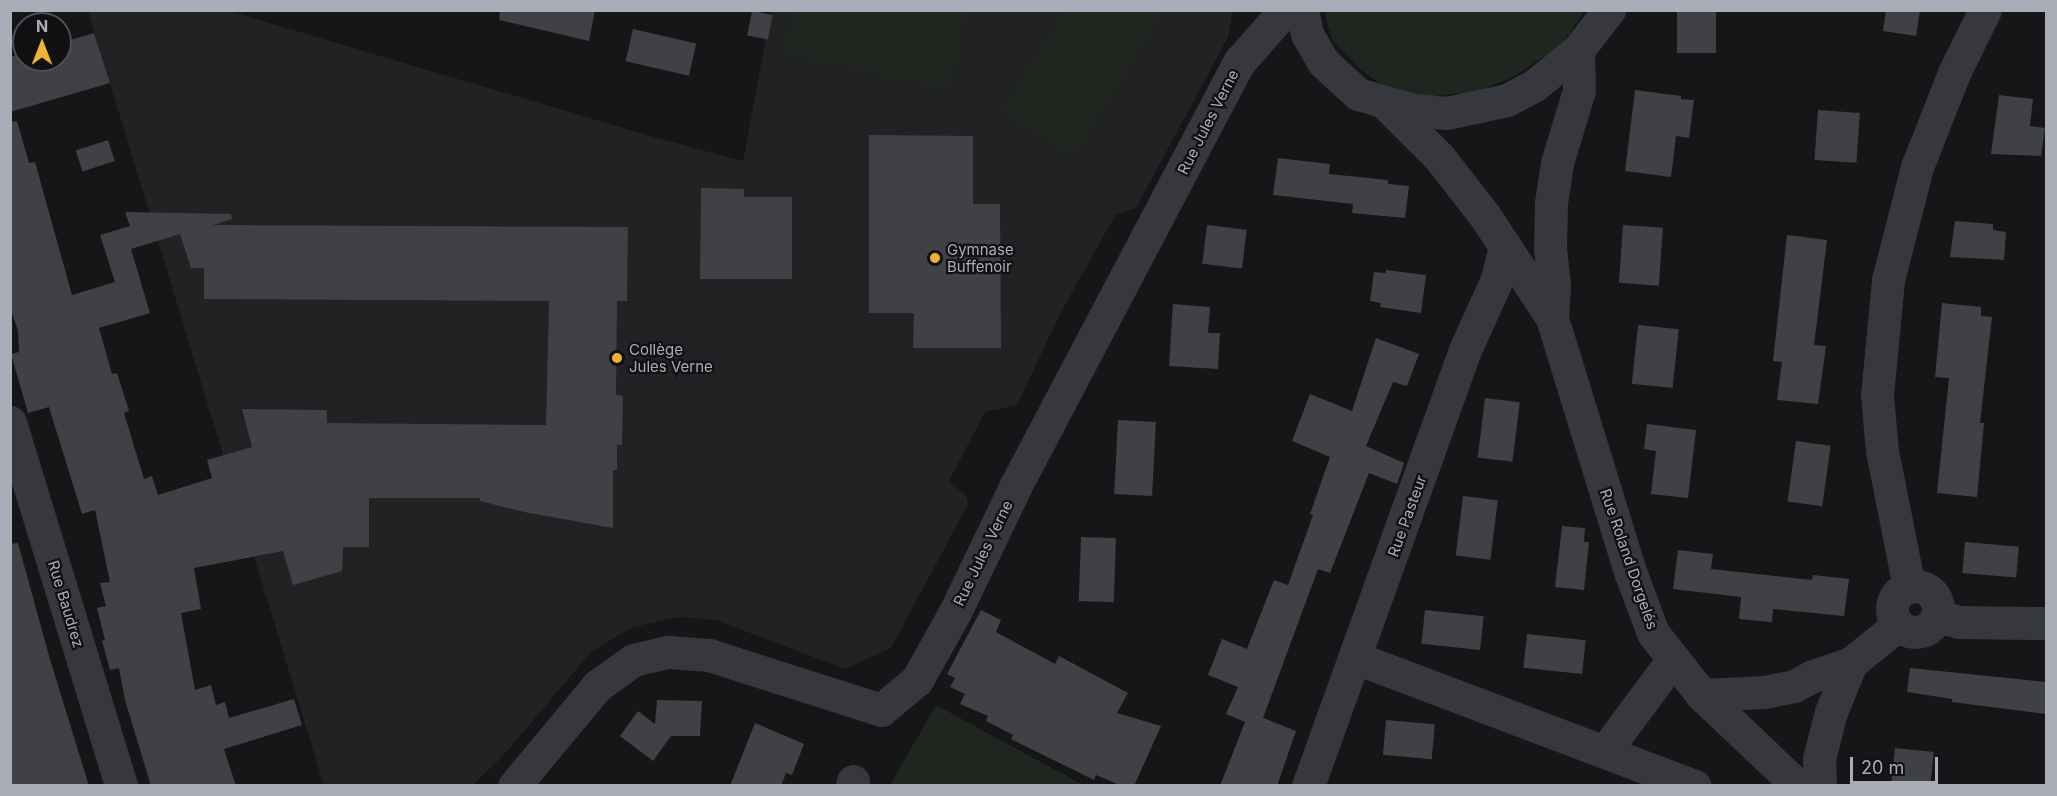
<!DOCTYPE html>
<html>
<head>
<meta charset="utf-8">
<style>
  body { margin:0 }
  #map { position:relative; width:2057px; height:796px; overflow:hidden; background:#161618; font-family:Inter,sans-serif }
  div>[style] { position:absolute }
  .built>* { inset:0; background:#222225 }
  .green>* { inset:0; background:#1e261f }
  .building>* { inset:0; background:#404145; transform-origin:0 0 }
  .minor>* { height:33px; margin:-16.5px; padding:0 16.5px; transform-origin:16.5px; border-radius:16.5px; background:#37383d }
  .minor>.ring { margin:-16.5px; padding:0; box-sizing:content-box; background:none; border:33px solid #37383d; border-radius:50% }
  .dots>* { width:16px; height:16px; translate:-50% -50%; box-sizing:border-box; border:3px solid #111113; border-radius:50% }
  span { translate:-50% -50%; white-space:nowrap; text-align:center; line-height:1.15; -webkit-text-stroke:4.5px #111113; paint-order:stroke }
  .street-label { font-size:15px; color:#a8adb8 }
  .poi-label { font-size:15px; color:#a8adb8 }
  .left { translate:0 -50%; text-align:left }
  .frame { position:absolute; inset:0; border:12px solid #a8adb8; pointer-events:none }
  .north { position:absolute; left:12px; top:12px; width:60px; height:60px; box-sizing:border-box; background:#111113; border:2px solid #4d4f55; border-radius:50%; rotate:0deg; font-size:16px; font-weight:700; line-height:24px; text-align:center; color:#a8adb8 }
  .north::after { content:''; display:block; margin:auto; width:21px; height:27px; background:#f2b134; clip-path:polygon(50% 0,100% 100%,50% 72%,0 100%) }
  .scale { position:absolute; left:1850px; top:757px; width:88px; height:27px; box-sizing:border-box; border:3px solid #a8adb8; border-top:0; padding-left:8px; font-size:18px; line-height:21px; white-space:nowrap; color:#a8adb8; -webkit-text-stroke:4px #111113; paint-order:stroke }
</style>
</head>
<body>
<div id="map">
  <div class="built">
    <div style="clip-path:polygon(1233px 10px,1228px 37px,1136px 208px,1116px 214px,1061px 312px,1017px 405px,985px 412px,949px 481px,966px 496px,968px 504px,891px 648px,845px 669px,716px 620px,679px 617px,633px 627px,591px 652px,502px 757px,473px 785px,324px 786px,88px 11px,229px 11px,657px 138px,743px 161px,771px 11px)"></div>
  </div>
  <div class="green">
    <div style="clip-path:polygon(793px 11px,967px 11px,950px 90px,784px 55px)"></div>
    <div style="clip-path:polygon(1156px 11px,1162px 15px,1074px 157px,1000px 112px,1063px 11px)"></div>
    <div style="clip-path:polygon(1324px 11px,1584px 11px,1562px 45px,1513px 77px,1475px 92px,1419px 97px,1386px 87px,1362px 71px,1332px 40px)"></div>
    <div style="clip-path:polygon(936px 705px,1083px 785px,890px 785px)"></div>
  </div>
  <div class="building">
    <div style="clip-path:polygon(500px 10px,595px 10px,589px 41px,499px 20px)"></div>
    <div style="left:1677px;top:10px;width:39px;height:43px"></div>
    <div style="clip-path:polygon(1886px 10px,1920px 10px,1916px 36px,1883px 31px)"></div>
    <div style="left:752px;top:11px;width:21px;height:25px;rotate:11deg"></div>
    <div style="left:633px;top:29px;width:65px;height:33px;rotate:13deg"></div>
    <div style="clip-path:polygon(94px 33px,110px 83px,10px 112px,10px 57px,24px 53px,24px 60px,60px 60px,60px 43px)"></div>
    <div style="clip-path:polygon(1635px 90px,1681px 96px,1681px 99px,1694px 100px,1689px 138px,1676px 136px,1671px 177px,1625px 171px)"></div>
    <div style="clip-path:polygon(1999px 95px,2033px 99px,2030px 126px,2045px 128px,2041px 156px,1991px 154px)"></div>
    <div style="left:1818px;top:110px;width:42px;height:50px;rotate:4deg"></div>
    <div style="clip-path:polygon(evenodd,17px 121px,29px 163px,35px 162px,72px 295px,115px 282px,100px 235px,130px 226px,125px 212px,231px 214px,232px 219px,213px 225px,628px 227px,627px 301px,617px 301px,616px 395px,623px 396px,622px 445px,617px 445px,617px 470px,613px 470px,613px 528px,524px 512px,480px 501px,480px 498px,369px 498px,369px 547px,343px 547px,342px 571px,293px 585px,283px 551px,194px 568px,201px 609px,181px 613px,195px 690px,211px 685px,216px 705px,225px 702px,229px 718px,294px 699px,302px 725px,224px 749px,236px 786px,151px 786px,125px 700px,119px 668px,110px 670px,102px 641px,105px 640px,97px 608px,106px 606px,100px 583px,110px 582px,95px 510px,82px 514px,49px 407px,28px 413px,11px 354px,19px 352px,18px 331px,10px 307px,10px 122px,17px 121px,180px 234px,191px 268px,204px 268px,204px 299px,549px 301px,546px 425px,327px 423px,327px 410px,242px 409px,252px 447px,207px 460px,212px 478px,158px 495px,152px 476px,144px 479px,124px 413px,129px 411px,117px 373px,112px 374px,99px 328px,150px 313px,131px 249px,180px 234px)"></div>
    <div style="clip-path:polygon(869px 135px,973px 136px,973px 204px,1000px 204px,1001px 348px,913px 348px,914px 313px,869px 313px)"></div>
    <div style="left:108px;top:140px;width:22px;height:34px;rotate:72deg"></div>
    <div style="clip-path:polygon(1278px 158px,1330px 164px,1329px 174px,1388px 180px,1388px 184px,1409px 186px,1405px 218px,1352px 213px,1353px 204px,1273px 195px)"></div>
    <div style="clip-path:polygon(701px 188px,744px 189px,744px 197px,792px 197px,792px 279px,700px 279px)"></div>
    <div style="clip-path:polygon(1955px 221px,1993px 224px,1993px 230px,2006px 232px,2004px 260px,1950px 257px)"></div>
    <div style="left:1207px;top:225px;width:40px;height:39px;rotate:7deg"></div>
    <div style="left:1623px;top:225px;width:40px;height:58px;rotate:4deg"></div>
    <div style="clip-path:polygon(1787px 235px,1827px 240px,1814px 345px,1826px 346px,1818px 404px,1777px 400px,1782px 362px,1773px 361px)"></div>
    <div style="clip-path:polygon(1386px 270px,1426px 275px,1421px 313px,1380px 307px,1381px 303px,1370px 301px,1374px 272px,1386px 273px)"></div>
    <div style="clip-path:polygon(1942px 303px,1981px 307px,1981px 316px,1992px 317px,1980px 423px,1984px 423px,1977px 497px,1937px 493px,1949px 378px,1935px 377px)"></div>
    <div style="clip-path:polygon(1173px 304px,1210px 307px,1208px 333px,1220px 333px,1218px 369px,1169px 366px)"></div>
    <div style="left:1638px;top:325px;width:41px;height:59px;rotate:6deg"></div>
    <div style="clip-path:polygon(1376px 338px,1419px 354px,1407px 386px,1393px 382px,1366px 446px,1404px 463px,1397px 484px,1369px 473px,1330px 573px,1318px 569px,1263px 718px,1296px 731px,1277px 786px,1220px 786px,1245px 722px,1226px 714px,1238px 687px,1208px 675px,1222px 639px,1247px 649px,1274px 580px,1288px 585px,1313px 515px,1310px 514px,1330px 457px,1292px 441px,1310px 394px,1352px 411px)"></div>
    <div style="left:1485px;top:398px;width:35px;height:60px;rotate:7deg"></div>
    <div style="left:1118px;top:420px;width:38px;height:74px;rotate:3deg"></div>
    <div style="clip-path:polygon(1647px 424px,1696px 430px,1688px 498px,1651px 494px,1656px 451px,1644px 449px)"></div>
    <div style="left:1796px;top:441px;width:35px;height:61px;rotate:8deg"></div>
    <div style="left:1463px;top:496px;width:35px;height:60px;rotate:7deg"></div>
    <div style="clip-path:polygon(1562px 526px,1585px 528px,1584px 542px,1589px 542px,1584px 590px,1555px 587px)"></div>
    <div style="left:1081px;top:537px;width:35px;height:64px;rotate:2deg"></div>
    <div style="left:1965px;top:542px;width:54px;height:31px;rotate:5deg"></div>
    <div style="clip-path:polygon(18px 543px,49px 656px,89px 786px,10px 786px,10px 544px)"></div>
    <div style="clip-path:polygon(1678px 550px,1713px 554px,1711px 569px,1812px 580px,1813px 575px,1849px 579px,1844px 616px,1773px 609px,1772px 622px,1739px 619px,1741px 597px,1673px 589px)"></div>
    <div style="clip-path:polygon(981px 610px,1001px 620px,996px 632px,1055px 664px,1059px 656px,1128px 693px,1117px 713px,1161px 726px,1134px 786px,1122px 786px,1096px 775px,1094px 780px,1011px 739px,1013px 735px,986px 721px,988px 716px,960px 704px,965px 694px,950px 687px,955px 678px,947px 674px)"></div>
    <div style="left:1425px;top:610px;width:59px;height:34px;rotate:6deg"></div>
    <div style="left:1527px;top:634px;width:59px;height:34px;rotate:6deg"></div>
    <div style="clip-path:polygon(1910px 668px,2046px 682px,2046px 714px,1952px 702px,1952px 699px,1907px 692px)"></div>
    <div style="clip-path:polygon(657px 700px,702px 701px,700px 736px,671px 736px,653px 761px,620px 736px,638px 711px,655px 724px)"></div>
    <div style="left:1386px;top:720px;width:49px;height:35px;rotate:5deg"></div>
    <div style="clip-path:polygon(755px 723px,804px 744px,792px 775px,786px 773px,781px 786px,730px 786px)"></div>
    <div style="left:1895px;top:748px;width:39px;height:38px;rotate:6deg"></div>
  </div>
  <div class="minor">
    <div style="left:1302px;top:10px;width:25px;rotate:78deg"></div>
    <div style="left:1307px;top:34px;width:32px;rotate:60deg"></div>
    <div style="left:1323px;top:62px;width:47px;rotate:42.4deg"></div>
    <div style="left:1358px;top:94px;width:57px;rotate:16.2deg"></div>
    <div style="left:1413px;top:110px;width:34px;rotate:5deg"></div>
    <div style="left:1447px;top:113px;width:61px;rotate:-12.2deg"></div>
    <div style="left:1507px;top:100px;width:32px;rotate:-28deg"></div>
    <div style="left:1535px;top:85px;width:55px;rotate:-39.1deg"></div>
    <div style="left:1578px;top:50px;width:51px;rotate:-52.2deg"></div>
    <div style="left:1387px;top:105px;width:74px;rotate:45deg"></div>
    <div style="left:1439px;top:157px;width:75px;rotate:52.1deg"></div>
    <div style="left:1485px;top:216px;width:122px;rotate:56.7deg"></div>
    <div style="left:1552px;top:318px;width:268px;rotate:72.9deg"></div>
    <div style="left:1631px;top:574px;width:63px;rotate:69.6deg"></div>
    <div style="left:1653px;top:633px;width:79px;rotate:51.7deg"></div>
    <div style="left:1702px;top:695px;width:132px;rotate:43.5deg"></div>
    <div style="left:1552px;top:318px;width:32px;rotate:-86deg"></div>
    <div style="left:1554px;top:286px;width:39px;rotate:-96deg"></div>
    <div style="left:1550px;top:247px;width:44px;rotate:-88.7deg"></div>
    <div style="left:1551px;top:203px;width:40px;rotate:-81.5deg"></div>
    <div style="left:1557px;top:163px;width:76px;rotate:-73.2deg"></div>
    <div style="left:1579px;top:90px;width:40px;rotate:-91.4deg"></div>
    <div style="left:10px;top:422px;width:381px;rotate:73deg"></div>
    <div class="ring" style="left:1892px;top:586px;width:13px;height:13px"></div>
    <div style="left:1909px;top:587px;width:139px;rotate:-101.2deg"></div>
    <div style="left:1882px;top:451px;width:56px;rotate:-95.1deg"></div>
    <div style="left:1877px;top:395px;width:116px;rotate:-84.5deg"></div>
    <div style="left:1888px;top:280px;width:117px;rotate:-75.6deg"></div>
    <div style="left:1917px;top:167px;width:101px;rotate:-68.5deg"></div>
    <div style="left:1954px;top:73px;width:70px;rotate:-63.8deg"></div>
    <div style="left:1937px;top:616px;width:23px;rotate:15deg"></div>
    <div style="left:1959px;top:622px;width:87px;rotate:0.7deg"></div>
    <div style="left:1356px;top:658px;width:362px;rotate:20.7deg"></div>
    <div style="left:1702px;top:695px;width:62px;rotate:-2.8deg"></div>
    <div style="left:1764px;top:692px;width:31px;rotate:-11deg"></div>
    <div style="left:1794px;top:686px;width:21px;rotate:-28deg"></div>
    <div style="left:1813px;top:676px;width:40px;rotate:-18.9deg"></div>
    <div style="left:1851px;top:663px;width:60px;rotate:-39deg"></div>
    <div style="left:1605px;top:751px;width:114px;rotate:-53.5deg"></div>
    <div style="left:514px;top:786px;width:130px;rotate:-50.3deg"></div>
    <div style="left:597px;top:686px;width:44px;rotate:-35.8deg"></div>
    <div style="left:633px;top:660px;width:37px;rotate:-13deg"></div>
    <div style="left:669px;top:652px;width:40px;rotate:4.3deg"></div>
    <div style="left:709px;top:655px;width:181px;rotate:17.7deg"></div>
    <div style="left:881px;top:710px;width:47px;rotate:-39.8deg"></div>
    <div style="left:917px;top:680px;width:78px;rotate:-60.8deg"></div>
    <div style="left:955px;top:612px;width:141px;rotate:-64.3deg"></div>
    <div style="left:1016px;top:485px;width:480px;rotate:-62.2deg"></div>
    <div style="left:1240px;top:61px;width:68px;rotate:-48.6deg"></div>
    <div style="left:852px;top:786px;width:5px;rotate:-79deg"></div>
    <div style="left:1308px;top:786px;width:463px;rotate:-70.2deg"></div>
    <div style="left:1465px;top:350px;width:78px;rotate:-65.7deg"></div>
    <div style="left:1497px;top:279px;width:34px;rotate:-76deg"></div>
    <div style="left:1820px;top:786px;width:27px;rotate:-92deg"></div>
    <div style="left:1819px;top:759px;width:49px;rotate:-75.7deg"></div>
    <div style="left:1831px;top:712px;width:53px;rotate:-67.8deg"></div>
  </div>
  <div class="dots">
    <div style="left:935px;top:258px;background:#f2b134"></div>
    <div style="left:617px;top:358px;background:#f2b134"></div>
  </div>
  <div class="street-label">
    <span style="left:1208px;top:122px;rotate:-63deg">Rue Jules Verne</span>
    <span style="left:1407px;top:516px;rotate:-70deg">Rue Pasteur</span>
    <span style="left:983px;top:553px;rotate:-64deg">Rue Jules Verne</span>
    <span style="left:1629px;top:559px;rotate:71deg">Rue Roland Dorgelés</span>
    <span style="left:66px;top:604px;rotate:73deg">Rue Baudrez</span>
  </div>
  <div class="poi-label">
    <span class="left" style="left:947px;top:258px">Gymnase<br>Buffenoir</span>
    <span class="left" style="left:629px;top:358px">Collège<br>Jules Verne</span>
  </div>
  <div class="frame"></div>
  <div class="north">N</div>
  <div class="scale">20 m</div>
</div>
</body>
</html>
